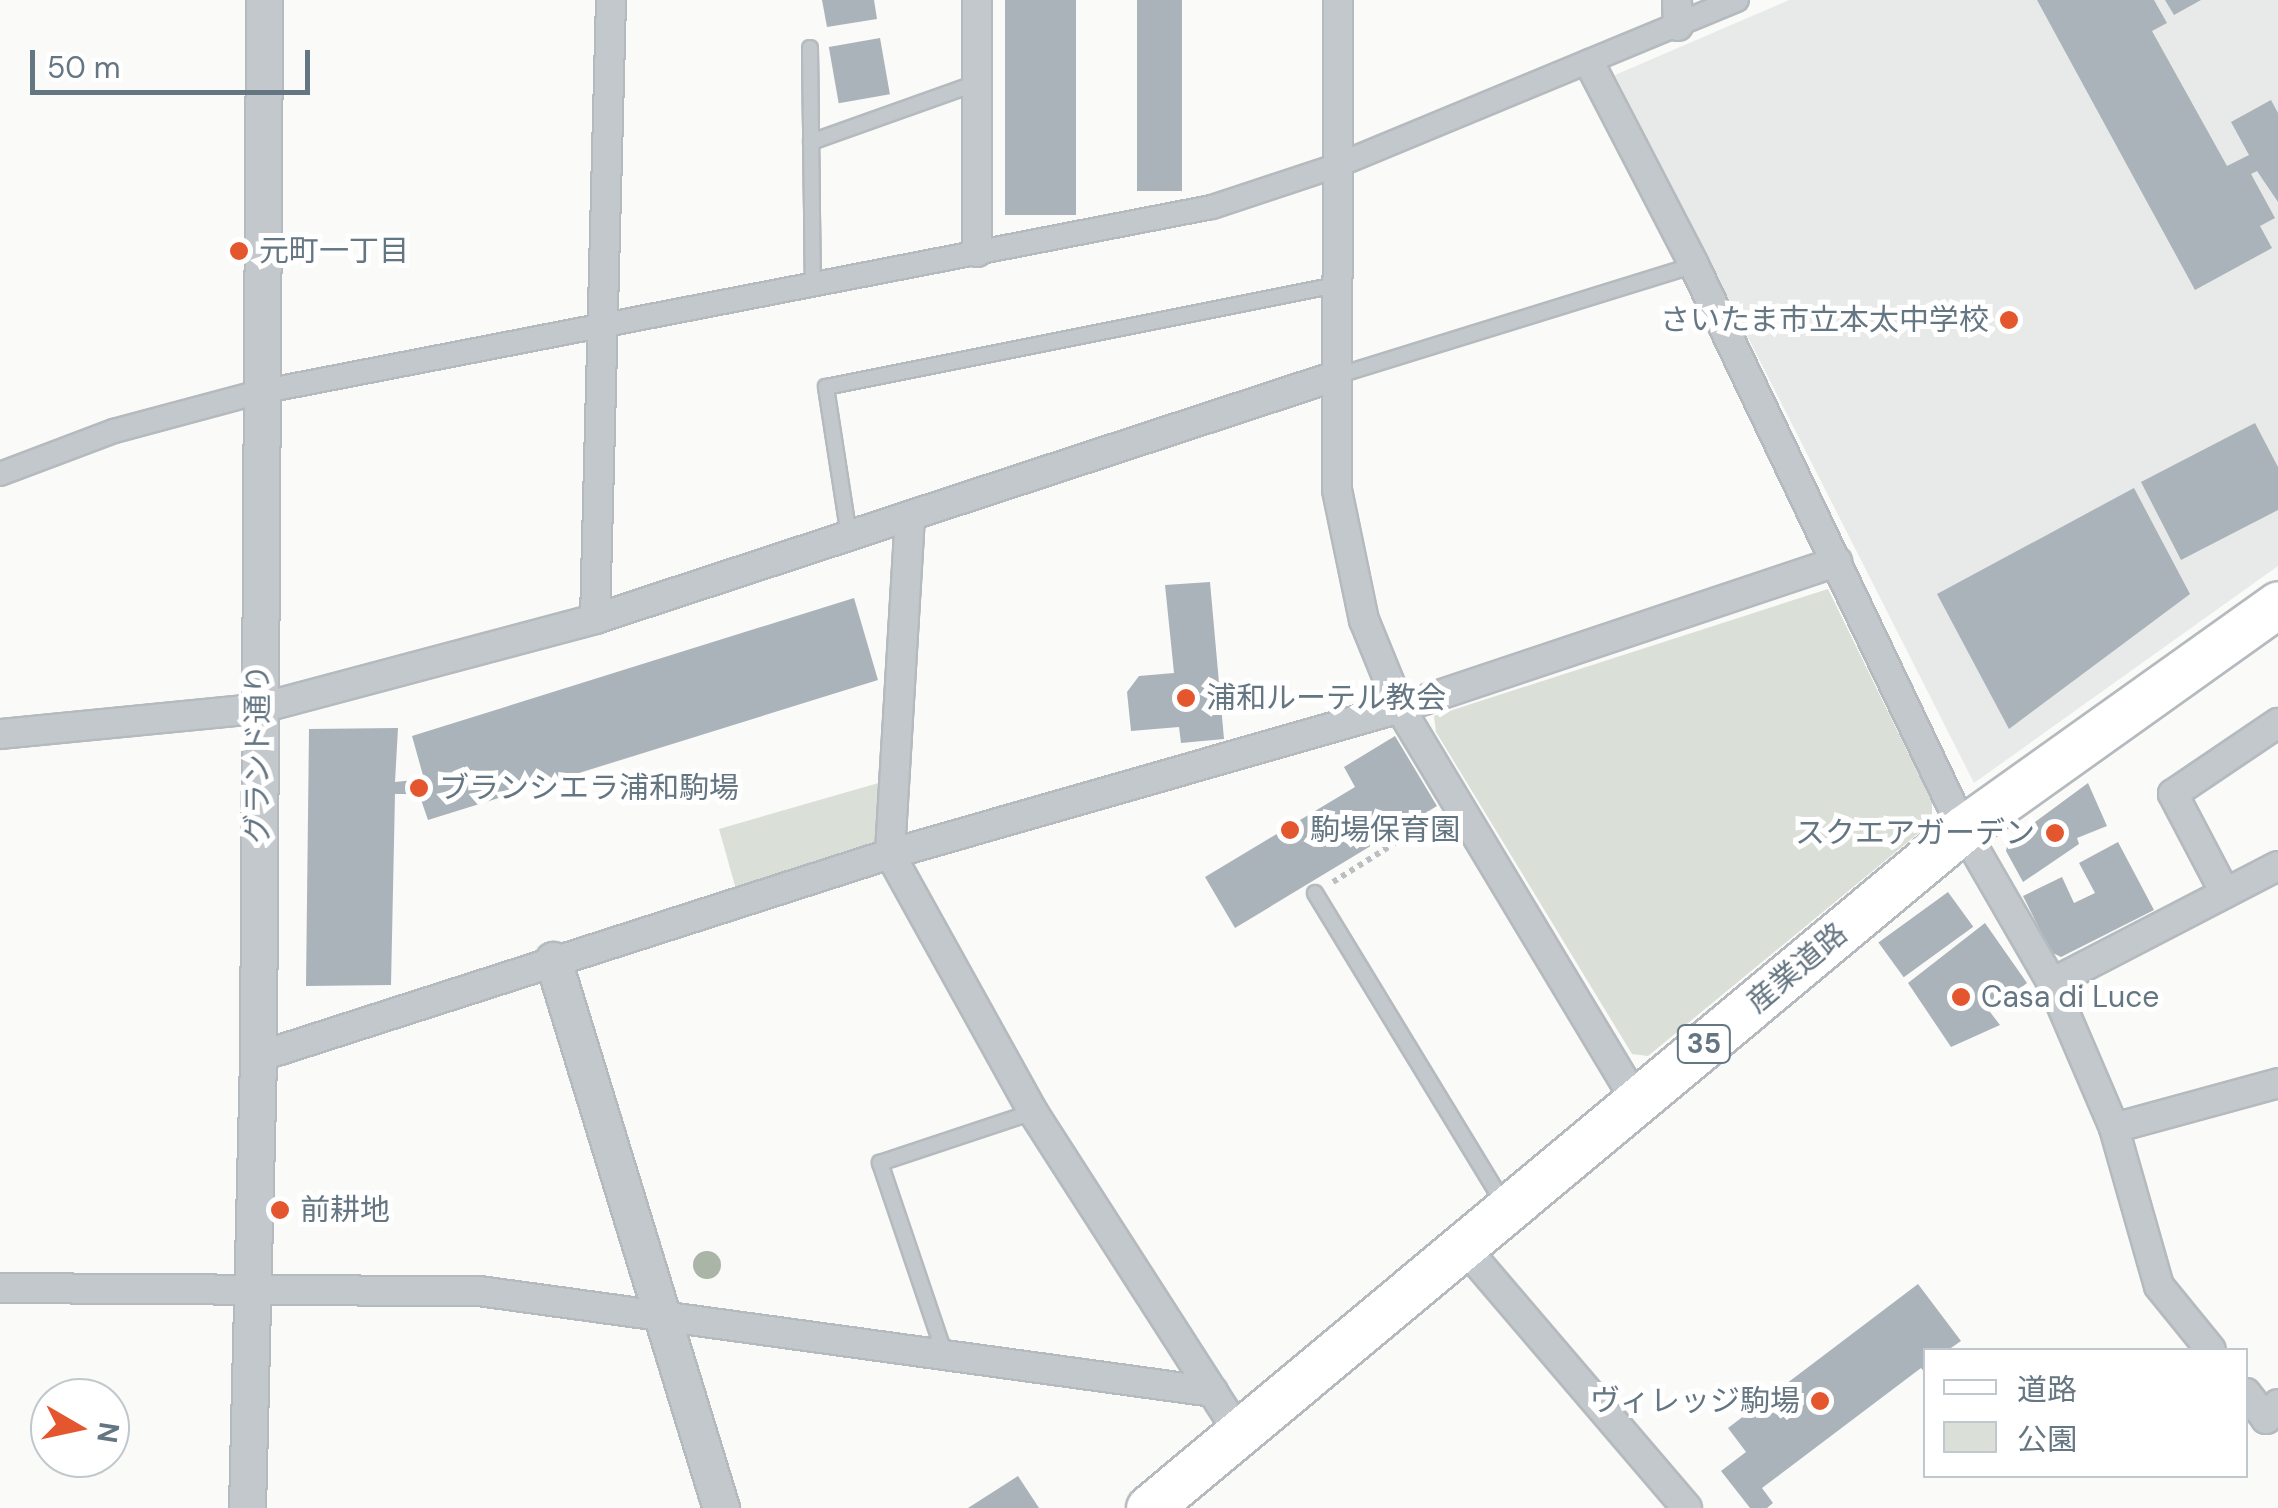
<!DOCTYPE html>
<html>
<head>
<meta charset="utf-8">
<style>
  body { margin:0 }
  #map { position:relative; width:2278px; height:1508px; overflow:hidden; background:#fafaf8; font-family:"DM Sans","Noto Sans JP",sans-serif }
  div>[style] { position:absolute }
  .built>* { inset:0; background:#e8e9e9 }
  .green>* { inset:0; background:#dadfd7 }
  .building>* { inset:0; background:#aab3b9; transform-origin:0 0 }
  .path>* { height:6px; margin-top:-3px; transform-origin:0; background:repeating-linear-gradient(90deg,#bbbfc2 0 5px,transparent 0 10px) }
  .roads { filter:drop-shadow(2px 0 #b5babe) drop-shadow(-2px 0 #b5babe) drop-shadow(0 2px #b5babe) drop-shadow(0 -2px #b5babe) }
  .service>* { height:14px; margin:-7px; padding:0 7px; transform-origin:7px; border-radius:7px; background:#c3c8cc }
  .pedestrian>* { height:22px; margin:-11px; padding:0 11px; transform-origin:11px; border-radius:11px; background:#c3c8cc }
  .minor>* { height:28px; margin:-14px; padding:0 14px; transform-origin:14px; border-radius:14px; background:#c3c8cc }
  .tertiary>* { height:35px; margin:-17.5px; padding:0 17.5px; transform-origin:17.5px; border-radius:17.5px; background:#c3c8cc }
  .primary>* { height:45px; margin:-22.5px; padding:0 22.5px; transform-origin:22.5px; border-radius:22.5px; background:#fff }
  .trees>* { width:28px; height:28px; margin:-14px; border-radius:50%; background:#aab4a7 }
  .dots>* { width:28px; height:28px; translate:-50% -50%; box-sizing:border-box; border:5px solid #fff; border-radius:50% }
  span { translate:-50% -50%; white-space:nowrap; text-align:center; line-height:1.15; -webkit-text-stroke:10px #fff; paint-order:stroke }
  .shield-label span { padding:2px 8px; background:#fff; border:2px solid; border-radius:8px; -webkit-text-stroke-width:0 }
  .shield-label { font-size:28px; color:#657683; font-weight:700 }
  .poi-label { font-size:30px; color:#657683 }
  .left { translate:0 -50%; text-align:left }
  .right { translate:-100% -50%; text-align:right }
  .street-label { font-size:30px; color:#657683 }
  .legend { position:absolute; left:1923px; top:1348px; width:325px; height:130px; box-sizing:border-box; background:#fff; border:2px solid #c1c8cd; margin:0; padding:12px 18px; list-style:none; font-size:30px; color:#657683 }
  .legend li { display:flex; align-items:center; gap:20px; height:50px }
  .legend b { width:50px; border:2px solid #c1c8cd }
  .north { position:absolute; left:30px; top:1378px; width:100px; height:100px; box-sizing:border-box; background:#fff; border:2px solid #c1c8cd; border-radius:50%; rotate:99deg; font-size:28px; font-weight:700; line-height:40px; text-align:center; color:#657683 }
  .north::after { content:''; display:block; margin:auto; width:35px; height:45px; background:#e4572e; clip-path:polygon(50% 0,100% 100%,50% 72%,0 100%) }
  .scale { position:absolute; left:30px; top:50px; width:280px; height:45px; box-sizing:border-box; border:5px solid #657683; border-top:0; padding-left:12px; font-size:30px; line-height:35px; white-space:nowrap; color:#657683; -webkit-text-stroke:8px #fff; paint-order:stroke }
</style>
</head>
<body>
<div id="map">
  <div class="built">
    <div style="clip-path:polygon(1789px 0,2278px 0,2278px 566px,1974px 783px,1615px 75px)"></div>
  </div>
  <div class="green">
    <div style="clip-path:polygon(1828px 589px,1932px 802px,1932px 822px,1648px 1056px,1632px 1054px,1436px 732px,1434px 716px)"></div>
    <div style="clip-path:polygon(882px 782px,879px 840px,868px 850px,737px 893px,719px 829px)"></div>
  </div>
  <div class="building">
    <div style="clip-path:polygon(822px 0,874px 0,877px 19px,827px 27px)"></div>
    <div style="left:1005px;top:0;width:71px;height:215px"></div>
    <div style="left:1137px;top:0;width:45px;height:191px"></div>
    <div style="clip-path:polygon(2037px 0,2154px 0,2167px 23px,2152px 31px,2227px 166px,2249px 155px,2231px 122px,2271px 100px,2278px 113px,2278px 202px,2257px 171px,2251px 174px,2275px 218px,2260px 226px,2272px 248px,2195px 290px)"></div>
    <div style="clip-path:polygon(2165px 0,2201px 0,2174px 15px)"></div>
    <div style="left:880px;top:38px;width:57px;height:52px;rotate:80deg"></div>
    <div style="clip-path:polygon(2255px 423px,2278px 467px,2278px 510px,2181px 560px,2141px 482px)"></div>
    <div style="clip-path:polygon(2134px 488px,2190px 594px,2009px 729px,1937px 594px)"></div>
    <div style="clip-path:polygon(1210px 582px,1224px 739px,1181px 743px,1179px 727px,1131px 731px,1127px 692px,1139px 676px,1174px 673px,1165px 585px)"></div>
    <div style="clip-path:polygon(854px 598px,878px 680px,428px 820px,419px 794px,395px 794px,391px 985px,306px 986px,309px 729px,398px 728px,395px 782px,424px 779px,412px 736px)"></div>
    <div style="clip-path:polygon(1395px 736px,1437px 806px,1235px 928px,1205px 877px,1355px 787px,1344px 767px)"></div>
    <div style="clip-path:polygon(2088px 783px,2107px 826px,2077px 838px,2079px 844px,2023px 882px,2006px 851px,2008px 842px)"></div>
    <div style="clip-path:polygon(2118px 842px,2154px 910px,2061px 957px,2051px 952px,2023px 896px,2062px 877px,2074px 903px,2095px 893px,2079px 863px)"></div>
    <div style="left:1948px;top:892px;width:43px;height:86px;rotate:54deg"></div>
    <div style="clip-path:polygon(1985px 923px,2027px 983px,1990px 1012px,2000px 1025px,1951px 1047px,1908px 983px)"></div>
    <div style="clip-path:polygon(1918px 1284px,1961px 1341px,1948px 1350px,1926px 1350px,1926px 1374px,1921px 1368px,1762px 1488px,1773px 1503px,1767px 1508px,1750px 1508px,1721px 1471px,1746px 1452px,1728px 1428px)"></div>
    <div style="clip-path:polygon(1018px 1476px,1039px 1508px,968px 1508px)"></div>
  </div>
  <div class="path">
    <div style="left:1333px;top:882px;width:118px;rotate:-32.2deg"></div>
  </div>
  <div class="roads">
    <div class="service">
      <div style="left:810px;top:48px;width:236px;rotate:89.3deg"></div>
      <div style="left:811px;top:142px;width:176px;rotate:-19.6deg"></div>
      <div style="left:1336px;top:376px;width:375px;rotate:-17.2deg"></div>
      <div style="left:849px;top:536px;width:151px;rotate:-98.8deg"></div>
      <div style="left:826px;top:387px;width:520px;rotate:-11.31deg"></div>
      <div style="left:1315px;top:893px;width:365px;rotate:58.7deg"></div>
      <div style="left:945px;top:1355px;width:203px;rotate:-108.7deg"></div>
      <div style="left:880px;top:1163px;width:161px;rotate:-18.4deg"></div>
    </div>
    <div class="pedestrian">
      <div style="left:0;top:474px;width:122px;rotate:-20.7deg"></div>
      <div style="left:114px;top:431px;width:151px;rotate:-15deg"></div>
      <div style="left:260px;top:392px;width:970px;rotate:-11deg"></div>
      <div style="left:1212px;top:207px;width:131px;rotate:-18.3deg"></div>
      <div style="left:1336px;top:166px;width:434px;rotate:-22.5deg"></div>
    </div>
    <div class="minor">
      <div style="left:1338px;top:0;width:490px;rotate:90.1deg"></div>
      <div style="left:1337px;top:490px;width:133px;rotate:78.3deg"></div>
      <div style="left:1364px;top:620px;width:95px;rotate:67.8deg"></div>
      <div style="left:1400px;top:708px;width:458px;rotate:59deg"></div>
      <div style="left:1677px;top:0;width:26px;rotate:88deg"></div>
      <div style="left:1590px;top:64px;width:226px;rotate:62.6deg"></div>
      <div style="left:1694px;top:265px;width:625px;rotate:64.5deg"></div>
      <div style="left:1963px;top:829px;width:178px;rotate:60deg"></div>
      <div style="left:2052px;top:983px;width:158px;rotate:66.8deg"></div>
      <div style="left:2114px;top:1128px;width:164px;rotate:74.1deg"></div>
      <div style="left:2159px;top:1286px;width:82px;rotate:50.9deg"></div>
      <div style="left:977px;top:252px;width:252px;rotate:-90deg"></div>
      <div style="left:910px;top:516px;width:339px;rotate:93.4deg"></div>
      <div style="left:890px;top:854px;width:295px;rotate:61deg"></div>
      <div style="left:1033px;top:1112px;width:381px;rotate:57.3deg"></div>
      <div style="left:595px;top:619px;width:619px;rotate:-88.52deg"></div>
      <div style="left:0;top:734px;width:258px;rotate:-5.6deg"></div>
      <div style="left:257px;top:709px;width:350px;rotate:-14.9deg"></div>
      <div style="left:595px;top:619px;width:777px;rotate:-18.16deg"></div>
      <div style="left:2225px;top:893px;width:112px;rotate:-117.7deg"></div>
      <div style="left:2173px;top:794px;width:127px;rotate:-34.1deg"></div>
      <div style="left:2052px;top:983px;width:254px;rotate:-27.4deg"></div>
      <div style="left:258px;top:1057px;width:664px;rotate:-17.81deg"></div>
      <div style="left:890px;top:854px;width:530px;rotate:-15.98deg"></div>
      <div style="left:1400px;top:708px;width:461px;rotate:-18.5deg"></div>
      <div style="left:2114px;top:1128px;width:170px;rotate:-15.3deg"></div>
      <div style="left:1464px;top:1247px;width:343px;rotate:49.5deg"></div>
      <div style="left:0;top:1288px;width:479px;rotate:0.4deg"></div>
      <div style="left:479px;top:1291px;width:741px;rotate:7.83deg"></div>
      <div style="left:2246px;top:1393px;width:33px;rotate:52deg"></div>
      <div style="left:2266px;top:1419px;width:19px;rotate:-51deg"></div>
    </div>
    <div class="tertiary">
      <div style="left:553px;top:960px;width:573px;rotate:72.96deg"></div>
      <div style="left:247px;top:1508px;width:451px;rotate:-88.6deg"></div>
      <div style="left:258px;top:1057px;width:1057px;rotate:-89.67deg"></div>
    </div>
    <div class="primary">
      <div style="left:1149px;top:1508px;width:1060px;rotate:-39.83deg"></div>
      <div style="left:1963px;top:829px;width:387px;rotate:-35.5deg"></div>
    </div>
  </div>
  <div class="trees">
    <div style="left:707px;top:1265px"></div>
  </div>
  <div class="dots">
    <div style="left:239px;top:251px;background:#e4572e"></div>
    <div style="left:2009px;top:320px;background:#e4572e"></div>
    <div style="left:1186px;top:698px;background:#e4572e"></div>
    <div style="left:419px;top:788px;background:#e4572e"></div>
    <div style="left:1290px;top:830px;background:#e4572e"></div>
    <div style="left:2055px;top:833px;background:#e4572e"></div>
    <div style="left:1961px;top:997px;background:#e4572e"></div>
    <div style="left:280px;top:1210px;background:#e4572e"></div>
    <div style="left:1820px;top:1401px;background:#e4572e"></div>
  </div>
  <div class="shield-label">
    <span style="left:1704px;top:1044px">35</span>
  </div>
  <div class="poi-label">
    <span class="left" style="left:259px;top:251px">元町一丁目</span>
    <span class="right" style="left:1989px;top:320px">さいたま市立本太中学校</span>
    <span class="left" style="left:1206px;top:698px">浦和ルーテル教会</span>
    <span class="left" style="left:439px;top:788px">ブランシエラ浦和駒場</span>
    <span class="left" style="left:1310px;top:830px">駒場保育園</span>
    <span class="right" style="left:2035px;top:833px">スクエアガーデン</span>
    <span class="left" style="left:1981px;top:997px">Casa di Luce</span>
    <span class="left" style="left:300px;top:1210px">前耕地</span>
    <span class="right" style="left:1800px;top:1401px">ヴィレッジ駒場</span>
  </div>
  <div class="street-label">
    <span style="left:258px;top:754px;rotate:-90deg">グランド通り</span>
    <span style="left:1797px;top:968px;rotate:-40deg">産業道路</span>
  </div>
  <ul class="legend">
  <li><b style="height:12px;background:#fff"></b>道路</li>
  <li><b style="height:28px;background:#dadfd7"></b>公園</li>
  </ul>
  <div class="north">N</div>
  <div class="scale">50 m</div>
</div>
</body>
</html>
